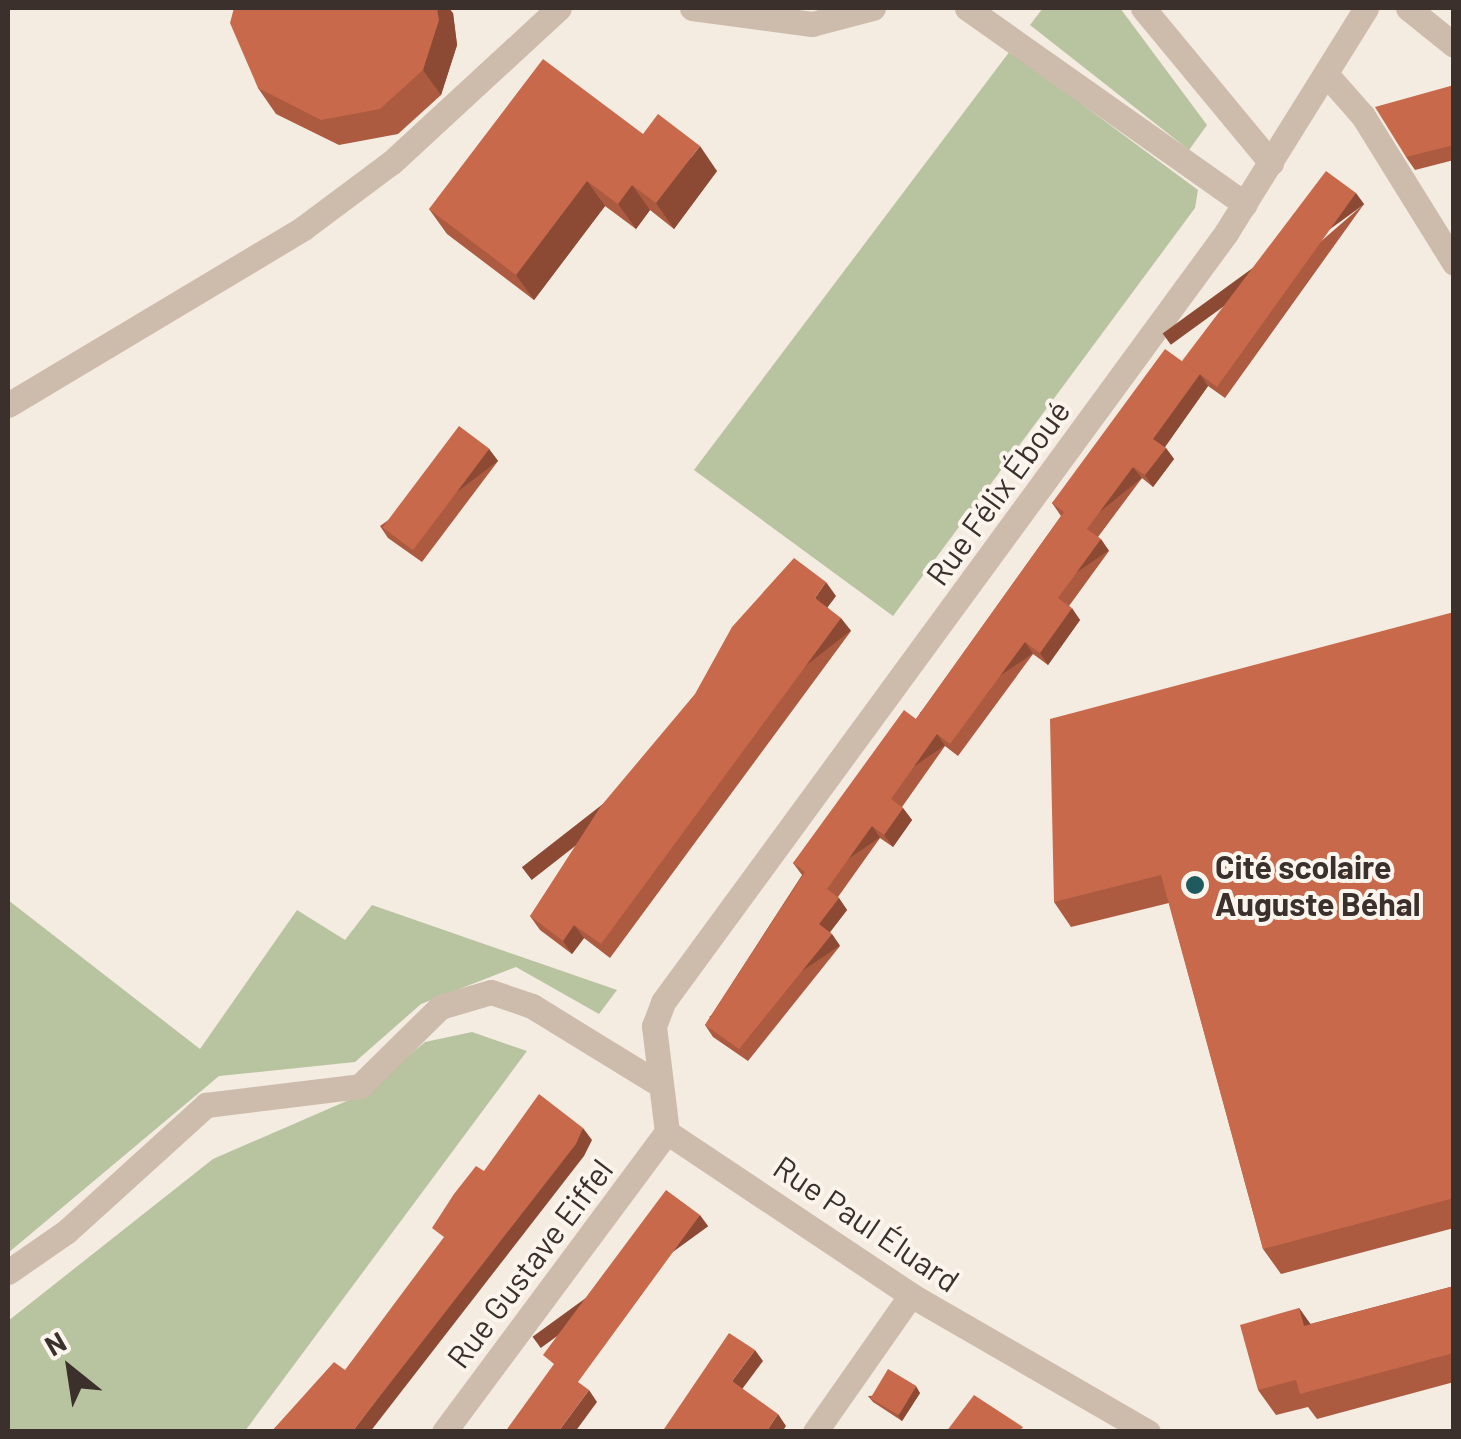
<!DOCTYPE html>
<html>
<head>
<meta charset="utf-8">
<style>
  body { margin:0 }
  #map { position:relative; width:1461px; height:1439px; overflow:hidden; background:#f4ebe1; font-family:Barlow,sans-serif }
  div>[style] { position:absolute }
  .green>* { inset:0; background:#b8c4a0 }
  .minor>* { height:25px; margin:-12.5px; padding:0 12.5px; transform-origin:12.5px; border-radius:12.5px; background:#cdbbac }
  .wall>* { inset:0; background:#ac5a40 }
  .shaded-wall>* { inset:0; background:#8c4a34; transform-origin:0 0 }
  .building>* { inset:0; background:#c8694b; transform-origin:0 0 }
  .dots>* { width:28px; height:28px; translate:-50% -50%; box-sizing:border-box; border:5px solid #fbf5ee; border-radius:50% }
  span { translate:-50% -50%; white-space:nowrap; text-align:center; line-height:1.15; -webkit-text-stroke:8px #fbf5ee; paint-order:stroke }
  .street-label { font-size:32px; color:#3b302b }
  .poi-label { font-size:32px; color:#3b302b; font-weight:700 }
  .left { translate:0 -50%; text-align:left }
  .frame { position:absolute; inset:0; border:10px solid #3b302b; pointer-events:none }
  .north { position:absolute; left:20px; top:1319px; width:100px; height:100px; -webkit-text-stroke:8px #fbf5ee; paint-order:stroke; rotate:330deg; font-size:28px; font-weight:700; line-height:40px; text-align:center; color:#3b302b }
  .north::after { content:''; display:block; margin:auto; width:35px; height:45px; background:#3b302b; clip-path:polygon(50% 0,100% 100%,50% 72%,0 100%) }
</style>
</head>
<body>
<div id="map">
  <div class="green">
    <div style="clip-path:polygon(1043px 8px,1120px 8px,1207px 125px,1189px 150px,1030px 25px)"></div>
    <div style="clip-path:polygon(1010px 51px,1198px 190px,1195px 208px,893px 616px,694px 470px)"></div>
    <div style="clip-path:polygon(8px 900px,200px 1049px,297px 910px,345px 940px,372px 905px,617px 990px,599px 1014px,516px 967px,421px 1004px,355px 1062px,219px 1076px,8px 1253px)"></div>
    <div style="clip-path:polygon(472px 1032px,527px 1051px,245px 1431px,8px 1431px,8px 1321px,213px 1159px,365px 1093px,425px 1042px)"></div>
  </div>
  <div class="minor">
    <div style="left:692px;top:8px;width:121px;rotate:7.6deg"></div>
    <div style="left:812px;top:24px;width:63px;rotate:-14.7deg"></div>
    <div style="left:967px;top:8px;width:340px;rotate:35.2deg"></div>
    <div style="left:1143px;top:8px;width:201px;rotate:50.4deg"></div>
    <div style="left:1408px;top:8px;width:59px;rotate:38.8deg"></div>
    <div style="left:1326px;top:74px;width:56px;rotate:48.6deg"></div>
    <div style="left:1363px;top:116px;width:173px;rotate:58.2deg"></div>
    <div style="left:8px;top:405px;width:343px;rotate:-30.9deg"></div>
    <div style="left:302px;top:229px;width:112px;rotate:-36.7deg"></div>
    <div style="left:392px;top:162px;width:227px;rotate:-42.7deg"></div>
    <div style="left:8px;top:1272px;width:72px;rotate:-34.8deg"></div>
    <div style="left:67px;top:1231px;width:188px;rotate:-42.2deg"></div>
    <div style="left:206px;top:1105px;width:155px;rotate:-7deg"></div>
    <div style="left:360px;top:1086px;width:112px;rotate:-44.6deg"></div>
    <div style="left:440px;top:1007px;width:53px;rotate:-16.4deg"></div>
    <div style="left:491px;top:992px;width:43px;rotate:18.9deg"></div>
    <div style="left:532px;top:1006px;width:143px;rotate:31.6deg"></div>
    <div style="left:444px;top:1432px;width:374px;rotate:-53.4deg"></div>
    <div style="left:815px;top:1432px;width:167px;rotate:-55deg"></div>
    <div style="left:1148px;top:1432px;width:274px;rotate:-150deg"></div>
    <div style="left:911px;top:1295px;width:293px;rotate:-146.3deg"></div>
    <div style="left:667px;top:1132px;width:107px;rotate:-97deg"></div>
    <div style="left:654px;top:1026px;width:26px;rotate:-69deg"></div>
    <div style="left:663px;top:1002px;width:953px;rotate:-53.79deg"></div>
    <div style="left:1226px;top:233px;width:265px;rotate:-58.1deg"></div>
  </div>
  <div class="wall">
    <div style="clip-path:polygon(453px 13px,457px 45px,441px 95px,398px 134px,339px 145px,276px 114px,258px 88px)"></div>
    <div style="clip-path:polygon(1454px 85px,1454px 160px,1415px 170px,1406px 157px)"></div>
    <div style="clip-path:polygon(643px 134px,717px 171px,674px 229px,650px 210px,636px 229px,605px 206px,534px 300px,447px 234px,429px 209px)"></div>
    <div style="clip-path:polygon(1364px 204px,1225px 398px,1208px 386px,1165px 447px,1174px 459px,1153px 487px,1142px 478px,1098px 537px,1109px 551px,1069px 606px,1080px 620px,1048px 665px,1033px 654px,958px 756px,945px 746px,902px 807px,912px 820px,893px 847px,880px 838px,838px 897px,847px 910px,830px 932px,840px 946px,748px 1061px,713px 1037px,705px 1025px,802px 875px,793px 863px,916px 719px,1061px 516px,1052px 503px,1182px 362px)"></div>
    <div style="clip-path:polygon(489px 449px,498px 461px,422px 562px,388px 538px,380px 526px)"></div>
    <div style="clip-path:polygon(836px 596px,827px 607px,851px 631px,610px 958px,584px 938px,572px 954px,540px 930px,530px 916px)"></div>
    <div style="clip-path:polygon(1454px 612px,1454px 1228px,1281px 1274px,1263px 1249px,1169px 903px,1071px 927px,1054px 902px)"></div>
    <div style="clip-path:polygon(1454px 1286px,1454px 1382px,1317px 1419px,1308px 1407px,1276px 1415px,1258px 1390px,1299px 1308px,1310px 1324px)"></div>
    <div style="clip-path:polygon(920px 1393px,902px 1421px,873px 1402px,868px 1396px)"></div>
  </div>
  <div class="shaded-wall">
    <div style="clip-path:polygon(437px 8px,449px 8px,453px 13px,457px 45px,441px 95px,423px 70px)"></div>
    <div style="clip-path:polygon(700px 146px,717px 171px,674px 229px,656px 203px)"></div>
    <div style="clip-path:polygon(587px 181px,605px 206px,534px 300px,516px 275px)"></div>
    <div style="clip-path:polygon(632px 185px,650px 210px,636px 229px,618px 204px)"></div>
    <div style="left:1356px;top:193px;width:14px;height:239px;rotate:54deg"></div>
    <div style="clip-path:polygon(1200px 374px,1208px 386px,1162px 451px,1153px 439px)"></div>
    <div style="clip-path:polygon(1166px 448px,1174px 459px,1153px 487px,1145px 475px)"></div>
    <div style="left:489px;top:449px;width:15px;height:126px;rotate:53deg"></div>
    <div style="left:1133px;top:467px;width:14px;height:77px;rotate:51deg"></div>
    <div style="left:1101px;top:539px;width:14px;height:73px;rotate:56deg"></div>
    <div style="clip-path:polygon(826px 582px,836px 596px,824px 612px,815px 598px)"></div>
    <div style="clip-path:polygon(1072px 608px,1080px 620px,1048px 665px,1040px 653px)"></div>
    <div style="left:841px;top:618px;width:16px;height:405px;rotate:52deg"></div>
    <div style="left:1025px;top:642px;width:14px;height:127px;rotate:56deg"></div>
    <div style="left:937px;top:734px;width:14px;height:80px;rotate:56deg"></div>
    <div style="clip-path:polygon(903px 808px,912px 820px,893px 847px,884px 835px)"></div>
    <div style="left:872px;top:826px;width:14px;height:77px;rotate:56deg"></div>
    <div style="clip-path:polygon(839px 898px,847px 910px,827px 936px,819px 924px)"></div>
    <div style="clip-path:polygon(574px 925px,584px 938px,572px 954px,563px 941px)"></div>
    <div style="left:832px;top:934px;width:14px;height:148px;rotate:56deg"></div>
    <div style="clip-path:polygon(583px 1128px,592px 1140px,584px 1156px,370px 1432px,352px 1432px)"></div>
    <div style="left:700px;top:1215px;width:14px;height:207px;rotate:54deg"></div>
    <div style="clip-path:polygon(1299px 1308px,1317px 1333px,1304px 1326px)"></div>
    <div style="clip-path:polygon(755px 1350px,763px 1361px,740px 1392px,732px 1381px)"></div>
    <div style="clip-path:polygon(916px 1386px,920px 1393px,902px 1421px,897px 1414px)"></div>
    <div style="clip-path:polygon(589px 1390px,597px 1402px,575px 1432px,558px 1432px)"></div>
    <div style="clip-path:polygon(778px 1414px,786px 1426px,782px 1432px,766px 1432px)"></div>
  </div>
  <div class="building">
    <div style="clip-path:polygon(234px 8px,437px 8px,439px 20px,423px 70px,380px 109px,321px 120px,258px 88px,230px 23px)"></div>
    <div style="clip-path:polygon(543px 59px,643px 134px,658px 114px,700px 146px,656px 203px,632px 185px,618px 204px,587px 181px,516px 275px,429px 209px)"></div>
    <div style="clip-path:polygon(1454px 85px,1454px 145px,1406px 157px,1375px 107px)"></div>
    <div style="clip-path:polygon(1326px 171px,1356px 193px,1217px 387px,1182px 361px)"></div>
    <div style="clip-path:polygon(1165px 349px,1200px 374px,1153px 439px,1166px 448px,1156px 461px,1145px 475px,1133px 467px,1087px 529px,1101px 539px,1058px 598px,1072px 608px,1040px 653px,1025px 642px,950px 744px,937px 734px,891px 799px,903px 808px,884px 835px,872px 826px,827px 889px,839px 898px,819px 924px,832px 934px,739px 1049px,705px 1025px,805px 872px,793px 863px,904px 710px,916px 719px,1064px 512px,1052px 503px)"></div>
    <div style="left:459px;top:426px;width:38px;height:127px;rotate:37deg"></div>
    <div style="clip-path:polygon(794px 558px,826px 582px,815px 598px,841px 618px,601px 944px,574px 925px,563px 941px,530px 916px,601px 806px,695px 694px,732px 627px)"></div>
    <div style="clip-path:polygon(1454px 612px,1454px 1198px,1263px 1249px,1161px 875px,1054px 902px,1050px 719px)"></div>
    <div style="clip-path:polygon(539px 1094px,583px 1128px,576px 1144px,352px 1432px,271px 1432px,334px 1362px,345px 1370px,444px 1237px,432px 1228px,454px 1194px,476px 1166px,484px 1171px)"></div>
    <div style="clip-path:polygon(666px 1190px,700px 1215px,578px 1382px,589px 1390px,558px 1432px,505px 1432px,554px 1364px,543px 1355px)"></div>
    <div style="clip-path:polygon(1454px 1286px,1454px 1353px,1300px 1394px,1296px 1380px,1258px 1390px,1240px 1325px,1299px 1308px,1304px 1326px)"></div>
    <div style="clip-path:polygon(729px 1333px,755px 1350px,732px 1381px,778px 1414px,766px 1432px,662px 1432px)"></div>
    <div style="left:888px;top:1369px;width:33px;height:34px;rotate:31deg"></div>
    <div style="clip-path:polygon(974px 1395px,1023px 1427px,1019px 1432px,946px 1432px)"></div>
  </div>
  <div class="dots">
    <div style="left:1195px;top:885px;background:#1f5a5e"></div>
  </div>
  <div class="street-label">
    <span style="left:997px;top:492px;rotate:-54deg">Rue Félix Éboué</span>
    <span style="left:867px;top:1223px;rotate:34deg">Rue Paul Éluard</span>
    <span style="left:529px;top:1263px;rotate:-53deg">Rue Gustave Eiffel</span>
  </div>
  <div class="poi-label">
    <span class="left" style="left:1215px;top:885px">Cité scolaire<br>Auguste Béhal</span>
  </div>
  <div class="frame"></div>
  <div class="north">N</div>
</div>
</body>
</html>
